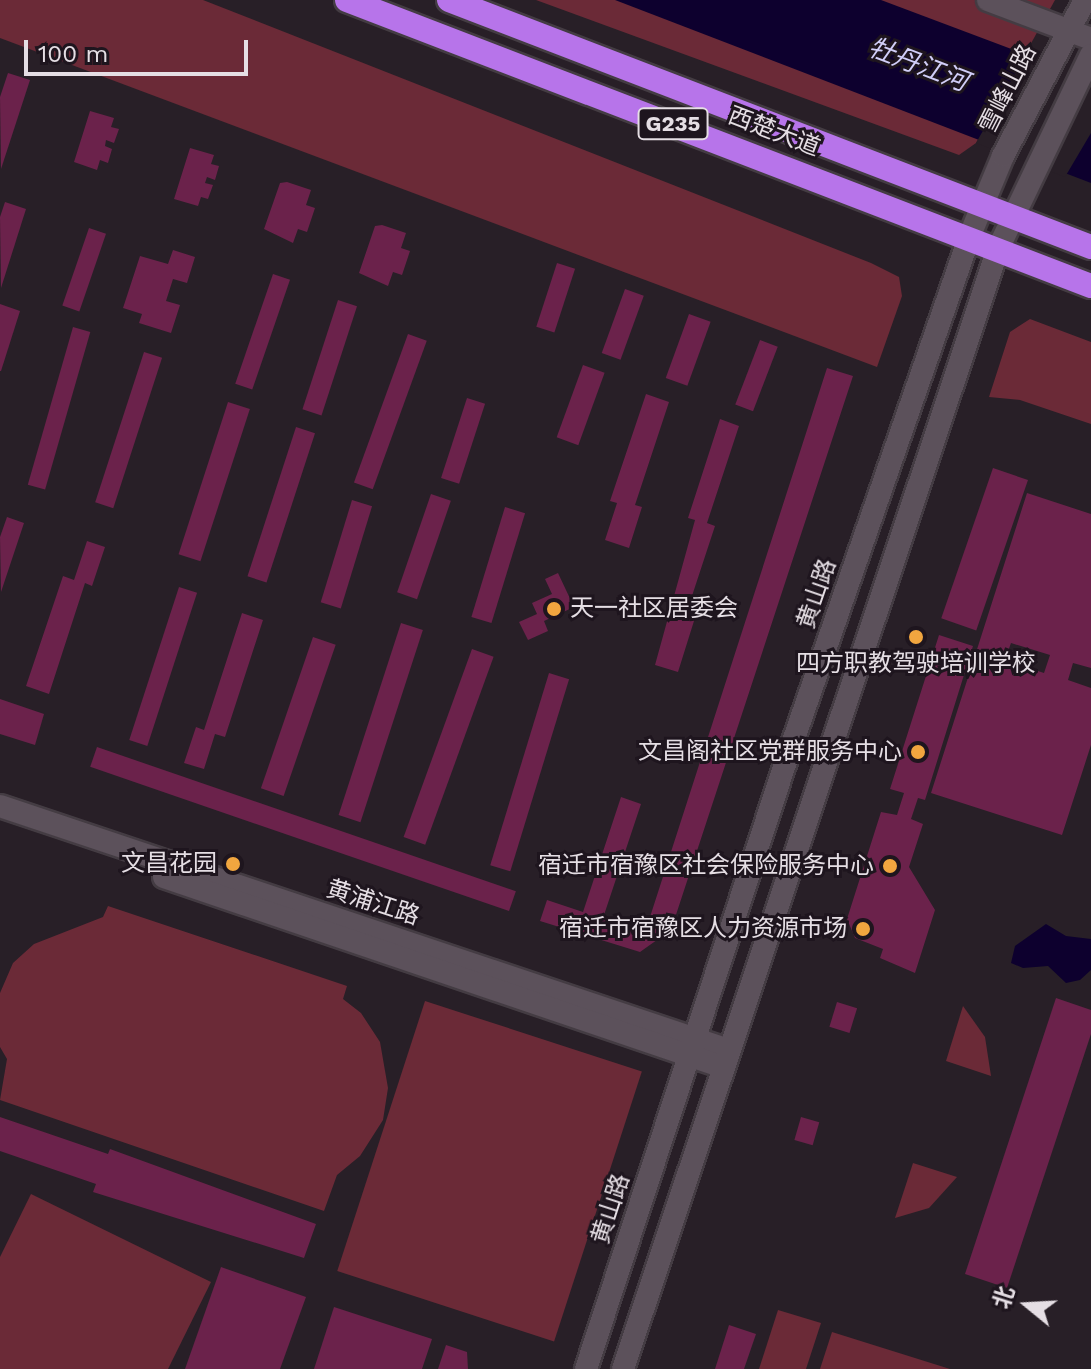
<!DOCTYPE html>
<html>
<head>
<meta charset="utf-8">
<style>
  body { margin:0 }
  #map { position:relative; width:1091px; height:1369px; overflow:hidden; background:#281f27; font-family:"Work Sans","Noto Sans SC",sans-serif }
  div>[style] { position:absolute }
  .green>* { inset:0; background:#6b2a37; transform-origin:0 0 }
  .water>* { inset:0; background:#0d002e }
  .pier>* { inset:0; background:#281f27 }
  .building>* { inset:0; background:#6b224b; transform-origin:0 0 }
  .roads { filter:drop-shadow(2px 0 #443c43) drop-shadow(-2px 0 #443c43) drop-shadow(0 2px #443c43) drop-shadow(0 -2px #443c43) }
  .secondary>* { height:22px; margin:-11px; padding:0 11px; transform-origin:11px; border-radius:11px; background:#5c515b }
  .highway>* { height:24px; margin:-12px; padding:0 12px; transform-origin:12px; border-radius:12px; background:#b774ea }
  .dots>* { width:22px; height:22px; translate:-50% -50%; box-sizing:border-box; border:4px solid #1e151e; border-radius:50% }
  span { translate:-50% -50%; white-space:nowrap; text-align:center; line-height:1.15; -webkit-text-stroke:6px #1e151e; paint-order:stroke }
  .shield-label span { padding:2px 6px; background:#1e151e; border:2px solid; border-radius:6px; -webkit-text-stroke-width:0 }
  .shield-label { font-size:22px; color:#e5dee4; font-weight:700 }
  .street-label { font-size:24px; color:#e5dee4 }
  .poi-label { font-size:24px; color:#e5dee4 }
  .left { translate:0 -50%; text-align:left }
  .right { translate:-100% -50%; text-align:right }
  .water-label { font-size:26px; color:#d1cef8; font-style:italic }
  .north { position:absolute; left:987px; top:1265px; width:80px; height:80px; -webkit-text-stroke:6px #1e151e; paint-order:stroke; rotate:288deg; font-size:22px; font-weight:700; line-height:32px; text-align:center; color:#e5dee4 }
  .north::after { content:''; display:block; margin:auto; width:28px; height:36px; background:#e5dee4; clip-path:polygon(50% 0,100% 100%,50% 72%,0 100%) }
  .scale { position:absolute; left:24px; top:40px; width:224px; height:36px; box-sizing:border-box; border:4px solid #e5dee4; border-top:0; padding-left:10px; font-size:24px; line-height:28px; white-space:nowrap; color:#e5dee4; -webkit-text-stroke:6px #1e151e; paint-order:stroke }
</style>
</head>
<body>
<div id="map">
  <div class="green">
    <div style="clip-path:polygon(0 0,203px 0,871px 263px,899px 277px,902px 296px,877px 367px,0 38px)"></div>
    <div style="clip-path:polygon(536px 0,1055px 0,976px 143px,959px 155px)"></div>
    <div style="clip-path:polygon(1030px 319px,1091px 342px,1091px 424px,1020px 400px,989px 397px,1010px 332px)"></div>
    <div style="clip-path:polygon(108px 906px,347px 986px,343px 999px,361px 1013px,380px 1042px,388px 1088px,383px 1120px,360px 1156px,337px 1175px,324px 1211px,0 1100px,7px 1059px,0 1047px,0 993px,13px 963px,34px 944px,103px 917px)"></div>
    <div style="left:425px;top:1001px;width:228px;height:284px;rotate:18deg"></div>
    <div style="clip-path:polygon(963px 1006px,985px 1037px,991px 1076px,946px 1061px)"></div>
    <div style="clip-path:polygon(913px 1163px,957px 1177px,929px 1208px,895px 1218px)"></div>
    <div style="clip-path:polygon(31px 1194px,211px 1282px,168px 1369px,0 1369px,0 1257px)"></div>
    <div style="clip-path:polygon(778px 1310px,821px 1323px,806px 1369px,759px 1369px)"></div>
    <div style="clip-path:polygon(832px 1332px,950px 1369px,820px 1369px)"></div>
  </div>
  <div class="water">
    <div style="clip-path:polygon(615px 0,881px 0,1091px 79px,1091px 183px)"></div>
    <div style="clip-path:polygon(1046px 924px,1066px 936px,1091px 939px,1091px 970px,1080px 980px,1066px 983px,1048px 966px,1023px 968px,1011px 963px,1015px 946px)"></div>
  </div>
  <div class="pier">
    <div style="clip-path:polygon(1028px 51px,1091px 75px,1091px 133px,1065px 177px,976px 143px)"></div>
  </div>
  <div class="building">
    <div style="clip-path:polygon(8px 73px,30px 80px,1px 169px,0 97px)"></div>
    <div style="clip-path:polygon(90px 111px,114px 118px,111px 127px,119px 129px,114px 143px,106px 140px,105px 146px,112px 149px,108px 163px,100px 160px,97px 170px,74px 162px)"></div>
    <div style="clip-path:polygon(190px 148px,214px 155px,211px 164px,219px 166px,215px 180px,207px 177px,205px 183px,213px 185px,208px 199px,201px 197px,198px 206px,174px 199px)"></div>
    <div style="clip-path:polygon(287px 182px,311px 190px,306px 205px,315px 208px,307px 232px,298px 229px,293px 243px,264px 229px,280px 183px)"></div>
    <div style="clip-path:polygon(5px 202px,26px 209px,1px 288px,0 217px)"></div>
    <div style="clip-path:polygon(382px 225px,406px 233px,401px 248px,410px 251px,402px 275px,393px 272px,388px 286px,359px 273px,375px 226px)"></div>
    <div style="left:89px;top:228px;width:18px;height:82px;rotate:19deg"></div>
    <div style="clip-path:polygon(173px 250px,195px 257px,187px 283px,173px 279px,166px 301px,180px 305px,171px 333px,139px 323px,142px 314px,123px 308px,140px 256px,168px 264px)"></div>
    <div style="left:557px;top:263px;width:19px;height:67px;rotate:18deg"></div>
    <div style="left:273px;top:274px;width:18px;height:116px;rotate:19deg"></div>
    <div style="left:625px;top:289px;width:20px;height:68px;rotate:20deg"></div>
    <div style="left:338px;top:300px;width:20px;height:115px;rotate:18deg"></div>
    <div style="clip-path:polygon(0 304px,20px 311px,1px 371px,0 371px)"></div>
    <div style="left:689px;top:314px;width:23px;height:68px;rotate:20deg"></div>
    <div style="left:73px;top:327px;width:18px;height:164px;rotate:16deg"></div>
    <div style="left:408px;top:334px;width:20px;height:158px;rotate:20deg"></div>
    <div style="left:760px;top:340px;width:19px;height:69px;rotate:21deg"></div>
    <div style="left:144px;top:352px;width:19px;height:158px;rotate:18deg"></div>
    <div style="left:583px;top:365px;width:23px;height:77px;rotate:20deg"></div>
    <div style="clip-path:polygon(827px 368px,853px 376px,671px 930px,640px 952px,540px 921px,547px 900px,583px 912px,621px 797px,641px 804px,603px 918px,630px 927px,650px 917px)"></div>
    <div style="clip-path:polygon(646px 394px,669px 402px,635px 505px,642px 507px,629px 548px,605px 540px,617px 503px,610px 501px)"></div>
    <div style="left:467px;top:398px;width:19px;height:84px;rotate:18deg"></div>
    <div style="left:228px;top:402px;width:23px;height:160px;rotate:18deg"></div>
    <div style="clip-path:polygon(720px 419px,739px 426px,707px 523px,715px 526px,690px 602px,699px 605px,678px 672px,655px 665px,695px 520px,688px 518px)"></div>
    <div style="left:296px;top:427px;width:20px;height:157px;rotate:18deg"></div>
    <div style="left:993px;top:468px;width:37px;height:159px;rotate:19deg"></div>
    <div style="clip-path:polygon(evenodd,1027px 493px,1091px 514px,1091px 668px,1073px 663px,1068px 680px,1091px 688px,1091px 745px,1062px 835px,931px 793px,1027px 493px,1011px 643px,1050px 655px,1044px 673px,1005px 660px,1011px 643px)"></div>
    <div style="left:431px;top:494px;width:21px;height:104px;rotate:19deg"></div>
    <div style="left:352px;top:500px;width:21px;height:107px;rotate:17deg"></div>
    <div style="left:505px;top:507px;width:21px;height:115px;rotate:17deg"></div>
    <div style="clip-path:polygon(7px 517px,24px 523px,1px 592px,0 537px)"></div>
    <div style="clip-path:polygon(87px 541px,105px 547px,92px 586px,85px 583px,49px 694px,26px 686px,63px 576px,74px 580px)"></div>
    <div style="clip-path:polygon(558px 573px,574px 607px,544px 621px,548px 631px,528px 640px,519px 622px,537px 614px,532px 603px,552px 594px,545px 579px)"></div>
    <div style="left:179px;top:587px;width:19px;height:161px;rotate:18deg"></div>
    <div style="clip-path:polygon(242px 613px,263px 620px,225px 737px,215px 734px,204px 769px,184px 763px,196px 727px,204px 730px)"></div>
    <div style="left:401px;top:623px;width:23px;height:202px;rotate:18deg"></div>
    <div style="clip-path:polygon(939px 635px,973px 646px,925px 800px,918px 798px,911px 819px,923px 824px,909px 867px,935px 910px,915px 973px,880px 958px,883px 949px,855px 938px,847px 919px,881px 812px,897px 815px,904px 793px,890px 789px)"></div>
    <div style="left:313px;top:637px;width:24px;height:160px;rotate:19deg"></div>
    <div style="left:472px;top:649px;width:23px;height:200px;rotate:20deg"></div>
    <div style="left:549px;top:673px;width:21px;height:201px;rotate:17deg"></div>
    <div style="clip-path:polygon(0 699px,44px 714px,35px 745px,0 734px)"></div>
    <div style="left:97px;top:747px;width:443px;height:21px;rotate:19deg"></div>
    <div style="clip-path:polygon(1056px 998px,1091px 1010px,1091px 1034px,1007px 1288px,965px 1274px)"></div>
    <div style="left:837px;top:1002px;width:21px;height:26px;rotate:17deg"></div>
    <div style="clip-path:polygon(0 1117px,108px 1154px,110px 1149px,316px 1224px,304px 1258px,93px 1192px,96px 1184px,0 1151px)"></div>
    <div style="left:801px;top:1117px;width:19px;height:24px;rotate:16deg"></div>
    <div style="clip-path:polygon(221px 1267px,306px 1297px,280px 1369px,185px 1369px)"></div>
    <div style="clip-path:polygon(334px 1307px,432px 1339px,422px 1369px,314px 1369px)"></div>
    <div style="clip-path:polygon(729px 1325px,756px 1334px,744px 1369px,715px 1369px)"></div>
    <div style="clip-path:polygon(446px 1345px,467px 1352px,468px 1369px,438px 1369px)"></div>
  </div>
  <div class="roads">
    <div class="secondary">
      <div style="left:988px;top:0;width:110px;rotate:20.7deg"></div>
      <div style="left:0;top:806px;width:769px;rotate:18.51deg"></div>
      <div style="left:164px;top:877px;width:590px;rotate:18.77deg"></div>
      <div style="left:586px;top:1369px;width:631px;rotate:-71.79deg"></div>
      <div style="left:783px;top:770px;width:567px;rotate:-70.73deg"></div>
      <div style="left:970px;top:235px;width:86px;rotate:-67.3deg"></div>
      <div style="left:1003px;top:156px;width:176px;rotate:-62.3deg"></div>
      <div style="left:623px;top:1369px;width:1181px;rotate:-71.49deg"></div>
      <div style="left:998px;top:249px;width:215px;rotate:-64.4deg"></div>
    </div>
    <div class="highway">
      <div style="left:347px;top:0;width:797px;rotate:21.03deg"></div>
      <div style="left:449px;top:0;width:688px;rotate:21.04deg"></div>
    </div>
  </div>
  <div class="dots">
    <div style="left:554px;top:609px;background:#f1a63f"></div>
    <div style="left:916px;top:637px;background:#f1a63f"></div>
    <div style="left:918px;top:752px;background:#f1a63f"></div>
    <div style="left:233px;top:864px;background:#f1a63f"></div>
    <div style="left:890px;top:866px;background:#f1a63f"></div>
    <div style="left:863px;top:929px;background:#f1a63f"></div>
  </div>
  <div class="shield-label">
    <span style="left:673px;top:124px">G235</span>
  </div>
  <div class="street-label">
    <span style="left:1008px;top:89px;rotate:-63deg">雪峰山路</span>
    <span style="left:774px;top:132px;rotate:21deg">西楚大道</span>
    <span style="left:817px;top:594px;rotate:-71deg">黄山路</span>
    <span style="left:373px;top:903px;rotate:18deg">黄浦江路</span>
    <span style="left:611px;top:1209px;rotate:-72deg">黄山路</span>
  </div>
  <div class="poi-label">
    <span class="left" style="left:570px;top:609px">天一社区居委会</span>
    <span style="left:916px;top:664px">四方职教驾驶培训学校</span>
    <span class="right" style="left:902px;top:752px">文昌阁社区党群服务中心</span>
    <span class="right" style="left:217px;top:864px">文昌花园</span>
    <span class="right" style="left:874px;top:866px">宿迁市宿豫区社会保险服务中心</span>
    <span class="right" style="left:847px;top:929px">宿迁市宿豫区人力资源市场</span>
  </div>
  <div class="water-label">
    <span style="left:918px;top:65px;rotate:21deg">牡丹江河</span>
  </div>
  <div class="north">北</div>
  <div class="scale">100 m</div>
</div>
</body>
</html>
